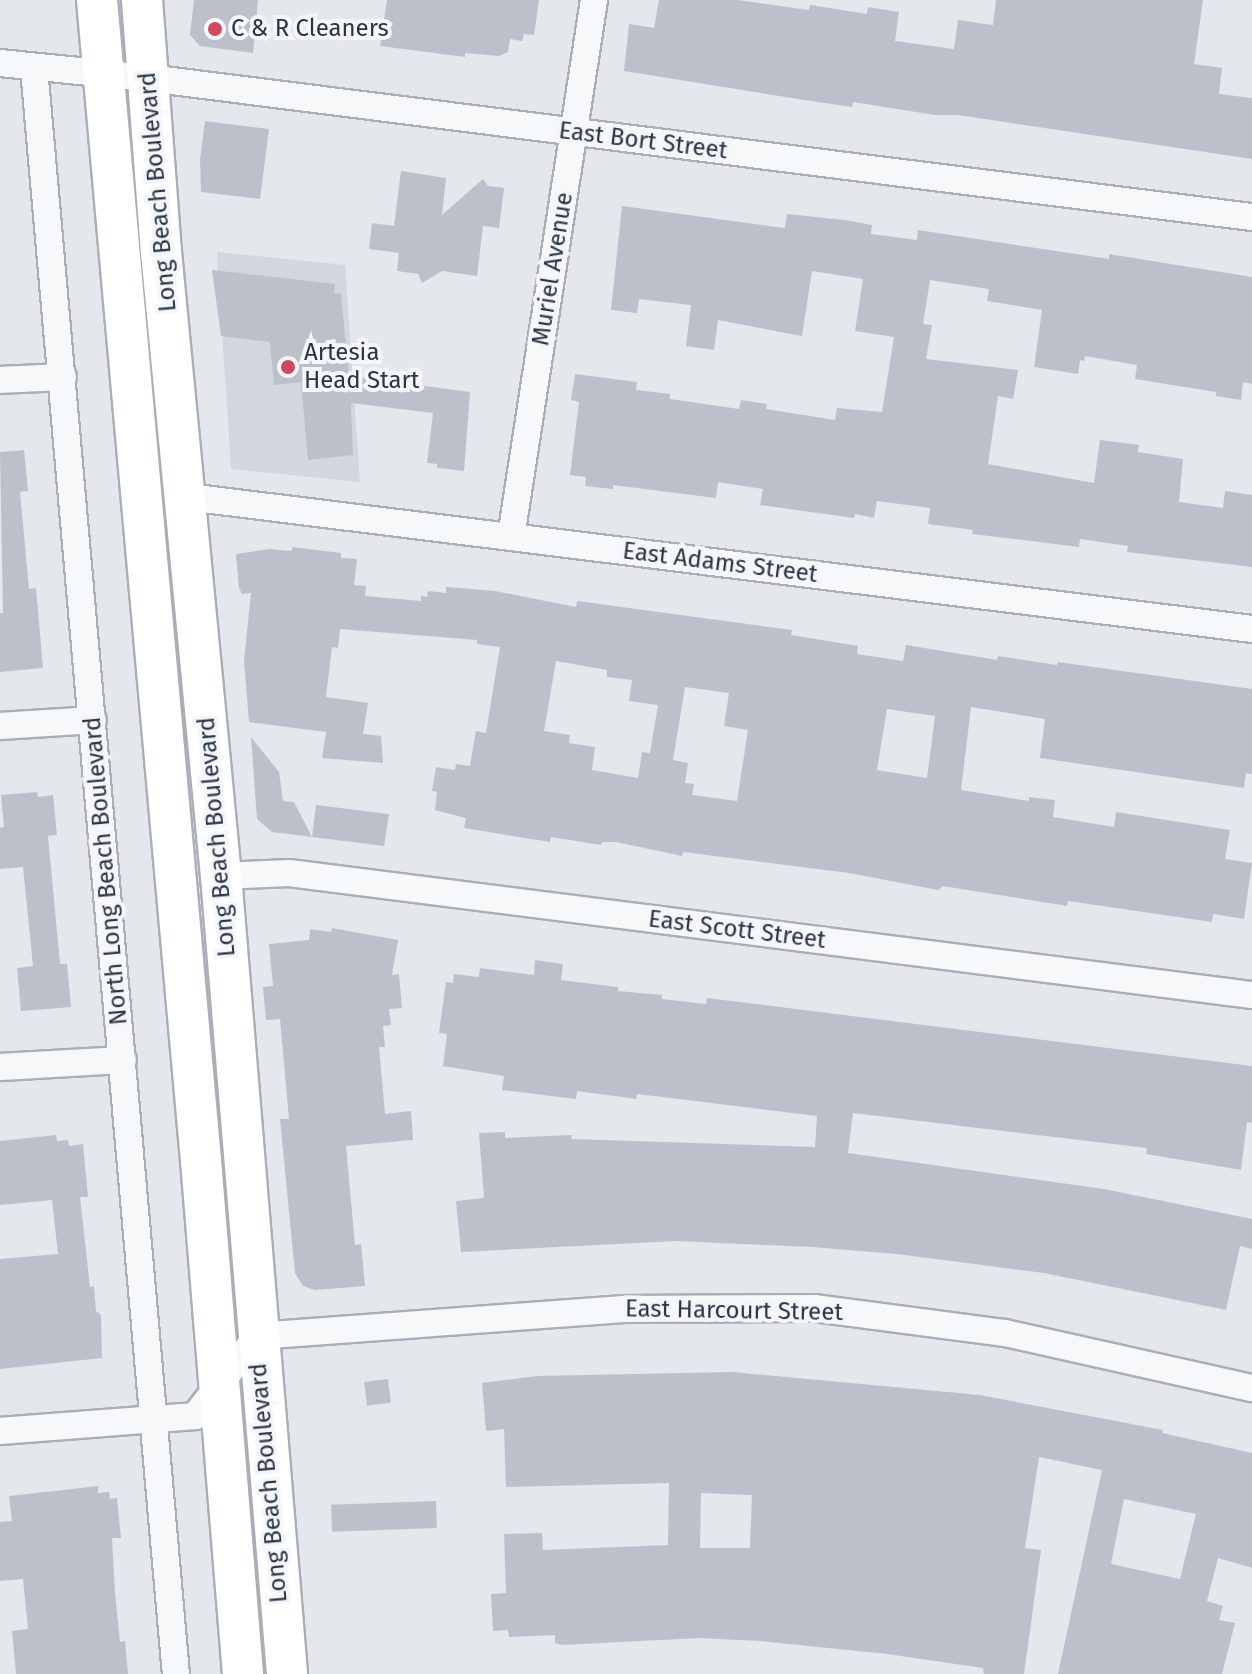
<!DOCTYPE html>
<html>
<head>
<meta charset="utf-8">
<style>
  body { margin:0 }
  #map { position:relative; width:1252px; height:1674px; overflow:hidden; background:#e4e7ec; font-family:"Fira Sans",sans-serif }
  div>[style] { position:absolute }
  .built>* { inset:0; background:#d2d6de }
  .building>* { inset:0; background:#bbc0ca; transform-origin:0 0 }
  .roads { filter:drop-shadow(2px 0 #a9aeb7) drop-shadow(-2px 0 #a9aeb7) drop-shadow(0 2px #a9aeb7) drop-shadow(0 -2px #a9aeb7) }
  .minor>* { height:26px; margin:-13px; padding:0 13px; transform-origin:13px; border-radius:13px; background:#f7f8fa }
  .primary>* { height:40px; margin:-20px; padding:0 20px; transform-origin:20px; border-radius:20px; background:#fff }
  .dots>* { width:22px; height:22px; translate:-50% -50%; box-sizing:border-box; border:4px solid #f4f6f9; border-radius:50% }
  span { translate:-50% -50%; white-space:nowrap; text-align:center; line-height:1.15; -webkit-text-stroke:8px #f4f6f9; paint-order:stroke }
  .poi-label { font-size:24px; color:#2b3445 }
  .left { translate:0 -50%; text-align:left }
  .street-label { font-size:24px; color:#2b3445 }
</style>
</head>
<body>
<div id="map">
  <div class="built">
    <div style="clip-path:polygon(217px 252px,345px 265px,360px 482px,231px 469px)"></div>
  </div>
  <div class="building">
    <div style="clip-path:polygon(194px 0,258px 0,253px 53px,200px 46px,190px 35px)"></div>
    <div style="clip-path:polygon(387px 0,539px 0,534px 35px,524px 34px,522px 41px,510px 39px,508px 52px,499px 56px,465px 53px,465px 57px,380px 46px)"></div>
    <div style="clip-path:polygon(659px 0,738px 0,809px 10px,810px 5px,867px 14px,868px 7px,899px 12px,895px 41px,954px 49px,958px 20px,993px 25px,996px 0,1203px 0,1194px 64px,1222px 68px,1219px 94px,1252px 98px,1252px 159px,958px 115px,935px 115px,853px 102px,852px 107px,811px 101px,624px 71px,629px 24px,654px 28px)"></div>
    <div style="clip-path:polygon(205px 121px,269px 129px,260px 199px,201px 192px,200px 160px)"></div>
    <div style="clip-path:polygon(401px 171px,446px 178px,442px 215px,483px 179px,488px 186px,504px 188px,499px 228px,483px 226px,477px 276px,442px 271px,422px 283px,418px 274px,397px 271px,399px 253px,369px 249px,372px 223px,394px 226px)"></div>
    <div style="clip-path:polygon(622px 206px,785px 228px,787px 214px,845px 220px,872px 225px,871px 234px,917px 240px,918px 230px,1109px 259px,1109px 254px,1252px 277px,1252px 384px,1243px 382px,1241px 400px,1216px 396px,1216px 392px,1135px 379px,1137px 365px,1085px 356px,1084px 361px,1080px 360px,1078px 374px,1034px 367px,1042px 310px,987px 301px,989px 289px,930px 280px,923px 324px,932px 325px,926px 359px,1018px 370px,1013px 399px,998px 396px,988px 464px,1094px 483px,1100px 440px,1139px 445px,1138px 452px,1183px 459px,1179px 502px,1223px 508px,1225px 491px,1252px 495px,1252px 567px,1127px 552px,1128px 546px,1080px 539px,1079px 547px,972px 534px,973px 530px,928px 524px,930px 508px,877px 501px,874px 518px,855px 514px,854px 518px,760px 505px,763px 489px,718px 482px,716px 498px,613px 485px,613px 489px,585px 486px,586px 477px,570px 475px,579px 402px,571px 400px,575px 374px,637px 382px,636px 390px,670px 394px,670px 399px,739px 409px,741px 400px,767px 404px,766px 409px,835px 420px,837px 408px,882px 412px,894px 337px,855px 331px,863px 279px,812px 271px,802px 336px,718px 320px,714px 350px,686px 346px,691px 305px,639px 299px,637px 313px,611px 310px)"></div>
    <div style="clip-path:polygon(212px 270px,335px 284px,334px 293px,341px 294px,349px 376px,470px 392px,464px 471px,437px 468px,437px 464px,427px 463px,433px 413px,351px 403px,353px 455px,308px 460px,301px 382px,274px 385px,270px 342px,221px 336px)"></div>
    <div style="clip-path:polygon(24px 450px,28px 491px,20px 492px,29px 589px,36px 588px,43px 668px,0 672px,0 613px,3px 613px,0 452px)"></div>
    <div style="clip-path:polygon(evenodd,292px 547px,341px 553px,341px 558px,357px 559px,354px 585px,366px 586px,365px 596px,421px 601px,421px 596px,427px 597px,428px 591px,446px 593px,446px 587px,495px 591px,576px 607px,577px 601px,792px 630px,791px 635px,858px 646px,857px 654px,903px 661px,906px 645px,997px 660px,998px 656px,1057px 665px,1058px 662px,1252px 689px,1252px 774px,1246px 773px,1244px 788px,1040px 758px,1045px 719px,971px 707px,961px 790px,1029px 801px,1029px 797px,1055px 800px,1053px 817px,1114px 827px,1116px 812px,1230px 830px,1225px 859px,1252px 863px,1244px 919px,1213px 914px,1212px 922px,1068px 901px,1067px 906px,943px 886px,938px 890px,849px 873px,683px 852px,682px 856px,616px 842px,602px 842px,601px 845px,551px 837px,550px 842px,464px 828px,466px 818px,435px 810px,437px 792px,432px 791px,436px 767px,455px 770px,456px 764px,470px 766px,476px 731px,486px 733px,500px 647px,477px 644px,477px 640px,340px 629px,338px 648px,332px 647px,326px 697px,368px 703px,363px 734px,381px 736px,383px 763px,322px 758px,326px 732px,249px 722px,244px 661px,251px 593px,242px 594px,239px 588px,236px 554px,269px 549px,292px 551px,292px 547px,556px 661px,607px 670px,607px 677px,632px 680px,629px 701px,658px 705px,650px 753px,642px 752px,638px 778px,592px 770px,595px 747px,569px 743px,570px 735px,544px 731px,556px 661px,292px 547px,685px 687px,729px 693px,724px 726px,748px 730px,737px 801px,692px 795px,694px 784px,685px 783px,688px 763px,673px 760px,685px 687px,292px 547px,887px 709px,935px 716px,927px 778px,877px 770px,887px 709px)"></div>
    <div style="clip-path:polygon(251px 737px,279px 772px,283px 801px,294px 802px,312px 837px,316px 805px,389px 814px,384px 846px,272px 832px,257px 819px)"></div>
    <div style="clip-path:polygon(37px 792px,38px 797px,53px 795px,57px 835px,48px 836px,60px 964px,67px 964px,71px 1007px,21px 1011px,17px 968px,33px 966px,23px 867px,0 869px,0 828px,4px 827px,1px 795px)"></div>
    <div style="clip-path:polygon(332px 928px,398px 940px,392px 975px,399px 974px,402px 1008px,389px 1009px,391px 1025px,383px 1026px,385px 1047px,379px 1047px,385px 1114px,411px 1111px,413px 1140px,346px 1146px,355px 1245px,361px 1244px,365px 1286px,315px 1290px,303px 1286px,295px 1273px,280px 1119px,289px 1119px,280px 1019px,266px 1020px,263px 987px,273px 986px,269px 944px,309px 940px,310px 929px,331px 932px)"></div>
    <div style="clip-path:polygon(535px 960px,563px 964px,561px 980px,618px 987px,618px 991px,662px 995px,662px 999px,706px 1004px,707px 998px,1252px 1066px,1252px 1123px,1247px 1122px,1241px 1170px,1146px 1154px,1147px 1148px,853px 1113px,848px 1153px,1104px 1189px,1252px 1219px,1252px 1249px,1240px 1246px,1226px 1310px,1044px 1273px,897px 1254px,812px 1247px,676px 1241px,461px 1252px,456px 1201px,484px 1198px,479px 1133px,505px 1132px,505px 1138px,572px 1135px,571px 1139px,815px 1147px,817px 1116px,637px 1094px,636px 1099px,577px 1091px,576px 1099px,502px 1090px,504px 1076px,443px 1066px,447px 1034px,439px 1033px,446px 982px,453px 983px,454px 974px,479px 977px,480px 968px,534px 975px)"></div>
    <div style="clip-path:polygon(56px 1135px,57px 1141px,68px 1140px,69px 1146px,83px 1144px,88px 1197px,80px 1197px,90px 1287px,94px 1286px,96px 1311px,101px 1315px,102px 1358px,0 1369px,0 1259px,58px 1254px,52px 1200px,0 1205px,0 1141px)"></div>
    <div style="clip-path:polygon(evenodd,732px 1372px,980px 1395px,1163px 1430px,1162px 1433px,1252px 1453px,1252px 1568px,1218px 1558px,1207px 1601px,1223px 1606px,1219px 1620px,1235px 1623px,1222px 1674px,1058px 1674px,1102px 1470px,1039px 1457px,1025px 1548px,1041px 1550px,1024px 1674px,984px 1674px,983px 1668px,887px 1654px,760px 1641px,700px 1638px,561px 1645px,555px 1643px,555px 1635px,509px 1637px,508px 1630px,493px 1631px,491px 1594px,506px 1593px,504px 1534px,542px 1533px,543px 1550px,668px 1545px,669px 1483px,506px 1487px,504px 1429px,486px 1431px,482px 1383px,537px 1376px,732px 1372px,701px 1493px,752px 1495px,750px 1548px,700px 1548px,701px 1493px,732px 1372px,1124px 1499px,1196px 1514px,1180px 1579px,1111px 1564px,1124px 1499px)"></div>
    <div style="left:388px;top:1379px;width:24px;height:24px;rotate:83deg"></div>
    <div style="clip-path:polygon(98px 1486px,98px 1493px,109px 1492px,110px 1499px,117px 1498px,121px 1538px,112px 1538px,115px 1592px,120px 1642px,125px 1641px,128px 1674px,16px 1674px,12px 1631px,28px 1629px,23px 1579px,0 1581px,0 1522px,12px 1521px,9px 1496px)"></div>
    <div style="left:436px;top:1501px;width:27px;height:105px;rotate:88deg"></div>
  </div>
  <div class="roads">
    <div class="minor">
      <div style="left:0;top:63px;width:149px;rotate:5.8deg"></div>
      <div style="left:148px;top:78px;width:1113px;rotate:7.18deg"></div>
      <div style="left:34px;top:68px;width:1612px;rotate:84.95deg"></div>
      <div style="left:0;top:380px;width:63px;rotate:-2.7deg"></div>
      <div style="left:188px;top:497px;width:1072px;rotate:7.07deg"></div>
      <div style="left:511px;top:537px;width:543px;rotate:-81.21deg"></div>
      <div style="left:0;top:726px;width:93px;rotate:-3.7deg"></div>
      <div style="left:221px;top:876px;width:68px;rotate:-2.5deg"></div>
      <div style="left:289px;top:873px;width:971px;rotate:7.22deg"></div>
      <div style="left:0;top:1067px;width:123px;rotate:-3.3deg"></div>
      <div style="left:0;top:1431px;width:196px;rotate:-4.4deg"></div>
      <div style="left:195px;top:1416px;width:101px;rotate:-52.2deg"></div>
      <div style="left:257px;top:1336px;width:368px;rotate:-4.2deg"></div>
      <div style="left:624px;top:1309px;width:190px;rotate:-0.3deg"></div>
      <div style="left:814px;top:1308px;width:193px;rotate:7.5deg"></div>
      <div style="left:1005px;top:1333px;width:253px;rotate:12.6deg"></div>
    </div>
    <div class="primary">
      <div style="left:97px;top:0;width:1165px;rotate:84.88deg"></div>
      <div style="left:201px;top:1160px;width:516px;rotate:85.33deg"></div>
      <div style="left:142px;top:0;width:253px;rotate:85.7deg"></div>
      <div style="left:161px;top:252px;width:627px;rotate:84.51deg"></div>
      <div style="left:221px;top:876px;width:801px;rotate:85.27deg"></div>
    </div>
  </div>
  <div class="dots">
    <div style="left:215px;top:29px;background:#d1495b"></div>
    <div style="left:288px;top:367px;background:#d1495b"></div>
  </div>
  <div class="poi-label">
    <span class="left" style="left:231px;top:29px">C &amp; R Cleaners</span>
    <span class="left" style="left:304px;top:367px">Artesia<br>Head Start</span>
  </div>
  <div class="street-label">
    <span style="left:643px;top:141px;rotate:7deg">East Bort Street</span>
    <span style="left:158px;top:192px;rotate:-95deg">Long Beach Boulevard</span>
    <span style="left:553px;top:269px;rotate:-81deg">Muriel Avenue</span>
    <span style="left:720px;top:563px;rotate:7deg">East Adams Street</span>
    <span style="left:217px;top:837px;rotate:-95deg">Long Beach Boulevard</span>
    <span style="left:106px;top:871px;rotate:-95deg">North Long Beach Boulevard</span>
    <span style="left:737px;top:930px;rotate:7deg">East Scott Street</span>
    <span style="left:734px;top:1311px;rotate:1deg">East Harcourt Street</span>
    <span style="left:269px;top:1483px;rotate:-95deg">Long Beach Boulevard</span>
  </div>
</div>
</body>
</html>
